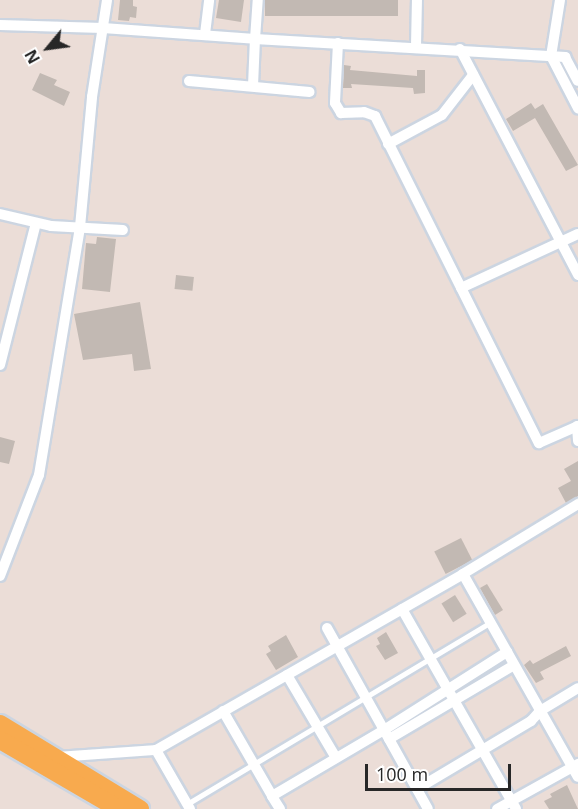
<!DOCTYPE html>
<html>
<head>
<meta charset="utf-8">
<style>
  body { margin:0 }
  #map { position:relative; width:578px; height:809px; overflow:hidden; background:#ebddd7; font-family:"Open Sans",sans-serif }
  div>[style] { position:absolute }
  .building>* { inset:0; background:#c2b9b3; transform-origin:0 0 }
  .roads { filter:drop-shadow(2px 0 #ccd5e1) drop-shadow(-2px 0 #ccd5e1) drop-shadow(0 2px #ccd5e1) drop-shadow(0 -2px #ccd5e1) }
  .lane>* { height:5px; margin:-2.5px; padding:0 2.5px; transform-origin:2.5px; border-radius:2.5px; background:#fff }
  .street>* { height:10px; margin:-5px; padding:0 5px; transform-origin:5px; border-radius:5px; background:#fff }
  .primary>* { height:18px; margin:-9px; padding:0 9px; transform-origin:9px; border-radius:9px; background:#f8aa4e }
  span { translate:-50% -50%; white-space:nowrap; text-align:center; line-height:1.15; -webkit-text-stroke:6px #fff; paint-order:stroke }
  .north { position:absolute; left:18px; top:18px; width:60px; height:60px; -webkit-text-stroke:4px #fff; paint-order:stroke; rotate:241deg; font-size:16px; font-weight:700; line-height:24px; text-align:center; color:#272727 }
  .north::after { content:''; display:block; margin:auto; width:21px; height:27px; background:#272727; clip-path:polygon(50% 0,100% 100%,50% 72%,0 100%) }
  .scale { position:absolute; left:365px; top:764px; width:146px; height:27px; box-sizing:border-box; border:3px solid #272727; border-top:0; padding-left:8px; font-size:18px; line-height:21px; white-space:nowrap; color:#272727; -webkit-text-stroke:4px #fff; paint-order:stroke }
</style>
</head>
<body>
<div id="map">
  <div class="building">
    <div style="clip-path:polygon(120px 0,133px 0,133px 6px,137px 7px,136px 18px,130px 17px,129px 21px,118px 20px)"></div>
    <div style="clip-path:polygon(219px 0,244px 0,241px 22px,216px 18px)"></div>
    <div style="left:265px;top:0;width:133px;height:16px"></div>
    <div style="clip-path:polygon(344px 65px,351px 66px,350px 70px,417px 76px,417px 70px,425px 70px,425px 93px,414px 94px,413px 88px,351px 84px,352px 88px,343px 88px)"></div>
    <div style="clip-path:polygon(40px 73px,57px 80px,54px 85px,70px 92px,64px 106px,32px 90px)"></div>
    <div style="clip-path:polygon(531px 103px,535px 109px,543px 104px,578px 165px,566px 171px,535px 118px,513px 131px,506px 119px)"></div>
    <div style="clip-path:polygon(97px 237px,116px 239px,110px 292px,82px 289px,86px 243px,96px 244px)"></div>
    <div style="left:176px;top:275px;width:18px;height:14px;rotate:6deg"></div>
    <div style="clip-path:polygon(140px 302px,151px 369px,134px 371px,132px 354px,83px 360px,74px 314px)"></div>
    <div style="clip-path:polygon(0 437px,15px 441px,9px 464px,0 462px)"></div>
    <div style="clip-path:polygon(578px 461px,578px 496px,566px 503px,558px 488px,571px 481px,564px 469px)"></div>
    <div style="left:461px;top:538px;width:25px;height:30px;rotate:63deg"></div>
    <div style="clip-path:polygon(487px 584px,503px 610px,495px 615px,480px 588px)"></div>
    <div style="left:455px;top:595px;width:22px;height:16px;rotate:58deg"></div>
    <div style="clip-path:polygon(386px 632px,398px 653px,385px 660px,376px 646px,380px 644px,377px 638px)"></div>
    <div style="clip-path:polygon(286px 635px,298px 657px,276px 670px,266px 654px,271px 651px,268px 646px)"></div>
    <div style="clip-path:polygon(566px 646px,571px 656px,540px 672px,544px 679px,536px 683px,524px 665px,530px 660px,533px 664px)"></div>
    <div style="clip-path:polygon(567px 785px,578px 809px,549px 809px,544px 801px,552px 797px,550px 794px)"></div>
  </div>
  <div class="roads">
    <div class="lane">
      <div style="left:187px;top:804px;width:353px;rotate:-30.9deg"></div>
    </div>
    <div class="street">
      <div style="left:560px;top:0;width:57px;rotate:99.1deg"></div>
      <div style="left:551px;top:56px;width:59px;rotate:62.6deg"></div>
      <div style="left:0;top:25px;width:103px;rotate:1.7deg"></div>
      <div style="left:103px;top:28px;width:152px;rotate:4.1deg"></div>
      <div style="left:255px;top:39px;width:39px;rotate:-86deg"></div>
      <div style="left:205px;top:34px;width:34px;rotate:-83deg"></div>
      <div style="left:338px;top:43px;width:60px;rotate:92.9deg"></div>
      <div style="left:335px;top:103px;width:12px;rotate:59deg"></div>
      <div style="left:341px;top:113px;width:23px;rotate:-2deg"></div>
      <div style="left:364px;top:112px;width:12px;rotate:20deg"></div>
      <div style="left:375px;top:116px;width:366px;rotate:63.4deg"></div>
      <div style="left:539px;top:443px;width:43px;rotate:-23.6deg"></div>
      <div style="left:416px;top:46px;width:46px;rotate:-88.8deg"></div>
      <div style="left:460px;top:49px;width:255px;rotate:62.4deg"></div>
      <div style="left:189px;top:81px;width:121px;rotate:5.2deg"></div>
      <div style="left:253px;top:86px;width:47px;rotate:-87.6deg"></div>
      <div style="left:255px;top:39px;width:311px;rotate:3.3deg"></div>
      <div style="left:565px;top:57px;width:27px;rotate:62deg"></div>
      <div style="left:388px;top:144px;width:61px;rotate:-28.2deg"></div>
      <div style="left:442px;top:115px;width:51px;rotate:-52.2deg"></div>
      <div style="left:0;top:214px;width:52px;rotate:13.2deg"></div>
      <div style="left:51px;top:226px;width:72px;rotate:3.2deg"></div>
      <div style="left:461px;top:288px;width:129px;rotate:-24.8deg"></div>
      <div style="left:0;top:365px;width:146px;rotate:-75.8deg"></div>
      <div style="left:577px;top:426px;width:15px;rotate:86deg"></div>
      <div style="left:463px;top:574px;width:233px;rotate:60.5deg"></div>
      <div style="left:0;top:576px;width:108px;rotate:-68.9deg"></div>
      <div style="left:39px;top:475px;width:251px;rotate:-80.6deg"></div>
      <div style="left:80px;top:227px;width:131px;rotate:-84.7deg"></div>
      <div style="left:92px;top:97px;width:98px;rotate:-81.2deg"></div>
      <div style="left:402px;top:609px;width:230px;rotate:60.3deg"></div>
      <div style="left:327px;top:628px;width:117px;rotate:60.8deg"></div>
      <div style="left:384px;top:730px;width:146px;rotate:-32.4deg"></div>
      <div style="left:287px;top:675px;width:96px;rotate:59.4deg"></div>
      <div style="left:223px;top:711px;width:98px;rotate:60deg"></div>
      <div style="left:389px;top:739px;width:145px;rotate:-30.6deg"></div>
      <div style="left:156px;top:750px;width:68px;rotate:60deg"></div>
      <div style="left:58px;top:757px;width:98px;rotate:-4.1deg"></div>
      <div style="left:156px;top:750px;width:354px;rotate:-29.8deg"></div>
      <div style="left:463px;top:574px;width:135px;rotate:-31.3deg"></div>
      <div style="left:417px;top:789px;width:133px;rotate:-30.8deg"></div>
      <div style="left:531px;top:721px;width:13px;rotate:-48deg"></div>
      <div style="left:540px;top:711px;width:44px;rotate:-31.2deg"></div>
      <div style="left:280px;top:809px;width:15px;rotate:-122deg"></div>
      <div style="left:272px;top:796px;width:130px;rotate:-30.5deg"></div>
      <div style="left:384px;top:730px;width:90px;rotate:60.9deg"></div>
      <div style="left:497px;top:809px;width:93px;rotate:-29.1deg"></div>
    </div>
    <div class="primary">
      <div style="left:0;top:724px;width:164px;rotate:31.3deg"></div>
      <div style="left:0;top:740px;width:133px;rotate:30.2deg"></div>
    </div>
  </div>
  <div class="north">N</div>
  <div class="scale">100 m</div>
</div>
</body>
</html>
